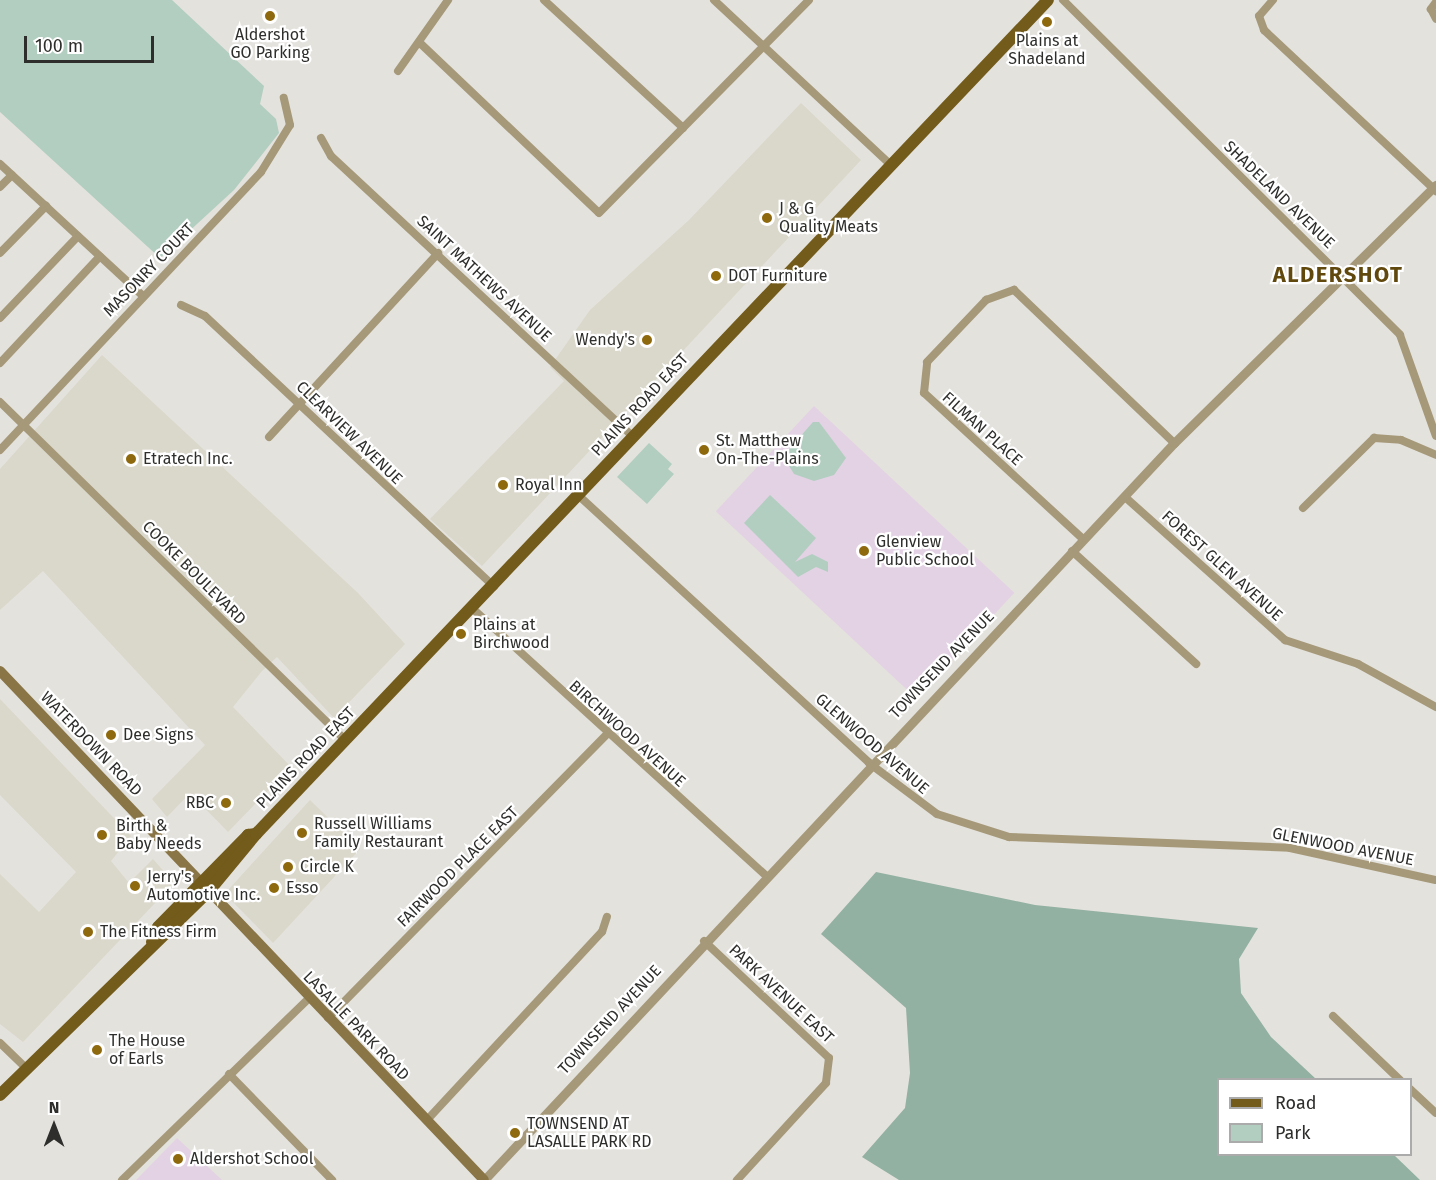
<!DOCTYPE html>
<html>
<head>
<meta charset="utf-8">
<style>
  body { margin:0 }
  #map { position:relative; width:1436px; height:1180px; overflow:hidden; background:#e4e2dd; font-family:"Fira Sans",sans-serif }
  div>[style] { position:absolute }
  .built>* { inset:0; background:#dad7cb }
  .education>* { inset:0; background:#e3d2e4; transform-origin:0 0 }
  .green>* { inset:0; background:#b2cec0 }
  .forest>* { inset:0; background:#92b1a2 }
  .minor>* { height:8px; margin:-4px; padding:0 4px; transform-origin:4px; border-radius:4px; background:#a6997a }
  .tertiary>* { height:9px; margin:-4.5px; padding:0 4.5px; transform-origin:4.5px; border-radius:4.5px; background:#a6997a }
  .secondary>* { height:10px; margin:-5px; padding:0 5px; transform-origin:5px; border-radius:5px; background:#897546 }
  .primary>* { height:12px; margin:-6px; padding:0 6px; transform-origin:6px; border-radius:6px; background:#735b1b }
  .dots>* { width:16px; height:16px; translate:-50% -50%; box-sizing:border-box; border:3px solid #fff; border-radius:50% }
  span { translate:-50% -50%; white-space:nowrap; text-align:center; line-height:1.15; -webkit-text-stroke:4.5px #fff; paint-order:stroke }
  .poi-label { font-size:16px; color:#2e2e2c }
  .left { translate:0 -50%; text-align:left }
  .right { translate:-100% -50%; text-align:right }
  .street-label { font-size:16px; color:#2e2e2c }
  .district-label { font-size:22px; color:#61480c; font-weight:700; letter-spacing:1.5px }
  .legend { position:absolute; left:1217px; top:1078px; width:195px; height:78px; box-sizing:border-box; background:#fff; border:2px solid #ababab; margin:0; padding:8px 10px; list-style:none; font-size:18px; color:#2e2e2c }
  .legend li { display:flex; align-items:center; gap:12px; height:30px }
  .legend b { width:30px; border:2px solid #ababab }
  .north { position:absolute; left:24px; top:1096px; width:60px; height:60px; -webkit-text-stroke:4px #fff; paint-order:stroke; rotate:0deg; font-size:16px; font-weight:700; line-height:24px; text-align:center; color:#2e2e2c }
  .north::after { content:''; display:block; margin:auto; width:21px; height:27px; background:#2e2e2c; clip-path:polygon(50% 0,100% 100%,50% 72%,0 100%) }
  .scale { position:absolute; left:24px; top:36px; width:130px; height:27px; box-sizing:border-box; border:3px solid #2e2e2c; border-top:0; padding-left:8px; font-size:18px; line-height:21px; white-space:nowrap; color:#2e2e2c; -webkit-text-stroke:4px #fff; paint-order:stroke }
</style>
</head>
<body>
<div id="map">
  <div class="built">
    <div style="clip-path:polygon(801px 103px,861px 160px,482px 566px,430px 519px,564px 381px,550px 367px,590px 310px,689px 220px)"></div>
    <div style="clip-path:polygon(102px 355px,358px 593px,405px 644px,334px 718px,277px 657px,262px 671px,233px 707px,291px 767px,228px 832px,190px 793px,167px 817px,152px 799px,205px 745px,43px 571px,0 610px,0 469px)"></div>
    <div style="clip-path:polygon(0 699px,131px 836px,111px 861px,129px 883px,153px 859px,174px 883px,23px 1042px,0 1024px,0 874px,39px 912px,76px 872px,0 795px)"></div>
    <div style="clip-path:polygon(310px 800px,360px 849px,273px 943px,228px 897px,229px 889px)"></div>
  </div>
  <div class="education">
    <div style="left:814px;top:406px;width:274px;height:144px;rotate:43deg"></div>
    <div style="clip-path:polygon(177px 1138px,222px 1180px,136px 1180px)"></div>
  </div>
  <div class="green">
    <div style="clip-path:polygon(0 0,172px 0,264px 86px,260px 104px,276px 119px,279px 133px,234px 190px,160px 258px,0 112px)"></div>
    <div style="clip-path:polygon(813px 422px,819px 422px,846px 458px,834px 475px,814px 481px,794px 474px,783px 456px)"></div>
    <div style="clip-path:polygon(649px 443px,672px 464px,668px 469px,674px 474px,647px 504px,617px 477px)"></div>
    <div style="clip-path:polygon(770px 495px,816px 538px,795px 562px,812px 554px,828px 562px,828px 572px,816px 567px,798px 577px,744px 523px)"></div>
  </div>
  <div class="forest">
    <div style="clip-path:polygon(876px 872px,1035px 905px,1258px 928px,1239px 959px,1241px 993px,1271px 1037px,1316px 1079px,1218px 1080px,1218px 1154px,1394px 1155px,1420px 1180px,899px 1180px,862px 1157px,905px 1108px,910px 1073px,906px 1008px,821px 934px)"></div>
  </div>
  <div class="minor">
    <div style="left:544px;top:0;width:189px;rotate:42.6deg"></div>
    <div style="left:714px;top:0;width:241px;rotate:43deg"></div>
    <div style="left:1063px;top:0;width:475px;rotate:44.8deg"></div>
    <div style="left:1400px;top:335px;width:107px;rotate:70.4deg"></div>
    <div style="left:1273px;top:0;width:21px;rotate:131deg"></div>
    <div style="left:1259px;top:16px;width:15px;rotate:70deg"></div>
    <div style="left:1264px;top:30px;width:236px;rotate:43.1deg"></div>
    <div style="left:1436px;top:2px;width:9px;rotate:126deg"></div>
    <div style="left:1431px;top:9px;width:11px;rotate:63deg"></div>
    <div style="left:421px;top:44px;width:245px;rotate:43.5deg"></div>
    <div style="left:599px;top:213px;width:299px;rotate:-45.4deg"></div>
    <div style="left:398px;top:71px;width:87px;rotate:-54.8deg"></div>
    <div style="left:321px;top:138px;width:21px;rotate:61deg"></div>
    <div style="left:331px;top:156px;width:413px;rotate:42.9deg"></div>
    <div style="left:0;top:164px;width:195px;rotate:42.7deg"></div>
    <div style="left:0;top:187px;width:17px;rotate:-45deg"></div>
    <div style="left:0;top:253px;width:66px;rotate:-45.6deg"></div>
    <div style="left:181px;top:305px;width:26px;rotate:25deg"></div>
    <div style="left:205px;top:316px;width:396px;rotate:43.1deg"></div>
    <div style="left:0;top:318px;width:113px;rotate:-46.4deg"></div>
    <div style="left:0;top:363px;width:146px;rotate:-46.9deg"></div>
    <div style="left:0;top:402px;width:483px;rotate:44.4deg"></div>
    <div style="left:269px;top:437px;width:250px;rotate:-47.4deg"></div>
    <div style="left:0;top:450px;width:381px;rotate:-46.8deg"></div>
    <div style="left:261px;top:172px;width:55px;rotate:-58.3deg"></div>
    <div style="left:290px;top:125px;width:28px;rotate:-103deg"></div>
    <div style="left:578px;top:495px;width:396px;rotate:42.6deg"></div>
    <div style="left:869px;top:763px;width:85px;rotate:36.9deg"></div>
    <div style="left:937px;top:814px;width:76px;rotate:17.7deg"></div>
    <div style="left:1009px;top:837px;width:281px;rotate:2.2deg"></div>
    <div style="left:1290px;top:848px;width:149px;rotate:12.4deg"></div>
    <div style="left:1125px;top:497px;width:215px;rotate:41.8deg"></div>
    <div style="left:1285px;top:640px;width:77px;rotate:18.2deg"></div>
    <div style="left:1358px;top:664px;width:89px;rotate:28.9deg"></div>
    <div style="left:1303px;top:508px;width:100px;rotate:-44.6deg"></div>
    <div style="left:1374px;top:438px;width:27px;rotate:4deg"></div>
    <div style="left:1401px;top:440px;width:38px;rotate:23deg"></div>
    <div style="left:1083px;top:539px;width:216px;rotate:-137.4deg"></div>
    <div style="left:924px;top:393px;width:31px;rotate:-84deg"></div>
    <div style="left:927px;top:362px;width:86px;rotate:-46.4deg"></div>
    <div style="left:986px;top:300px;width:30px;rotate:-20deg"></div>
    <div style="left:1014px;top:290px;width:221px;rotate:43.7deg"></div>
    <div style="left:1072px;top:551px;width:168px;rotate:42.3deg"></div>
    <div style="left:473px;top:609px;width:396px;rotate:42.3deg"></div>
    <div style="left:704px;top:941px;width:171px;rotate:43.1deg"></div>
    <div style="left:829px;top:1058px;width:25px;rotate:97deg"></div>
    <div style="left:826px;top:1083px;width:132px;rotate:132.5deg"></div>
    <div style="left:1333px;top:1016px;width:93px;rotate:43.7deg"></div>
    <div style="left:328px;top:1018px;width:397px;rotate:-45.5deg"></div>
    <div style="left:0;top:1043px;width:37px;rotate:44deg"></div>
    <div style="left:229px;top:1074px;width:148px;rotate:45.8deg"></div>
    <div style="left:1410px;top:1089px;width:35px;rotate:43deg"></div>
    <div style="left:427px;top:1120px;width:257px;rotate:-47.1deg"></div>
    <div style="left:602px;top:932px;width:16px;rotate:-72deg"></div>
    <div style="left:122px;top:1180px;width:261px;rotate:-44.2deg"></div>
  </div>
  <div class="tertiary">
    <div style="left:484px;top:1180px;width:1010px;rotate:-46.89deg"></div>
    <div style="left:1174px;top:443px;width:368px;rotate:-44.6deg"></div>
  </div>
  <div class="secondary">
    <div style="left:0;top:671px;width:702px;rotate:46.44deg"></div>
  </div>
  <div class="primary">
    <div style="left:152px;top:942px;width:16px;rotate:-68deg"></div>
    <div style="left:158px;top:927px;width:129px;rotate:-45.6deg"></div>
    <div style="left:248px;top:835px;width:8px;rotate:-7deg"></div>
    <div style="left:0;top:1095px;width:292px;rotate:-44.3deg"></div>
    <div style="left:209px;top:891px;width:74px;rotate:-50.5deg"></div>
    <div style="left:256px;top:834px;width:1150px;rotate:-46.48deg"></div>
  </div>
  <div class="dots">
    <div style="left:270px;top:16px;background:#8e690d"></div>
    <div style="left:1047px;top:22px;background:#8e690d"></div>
    <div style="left:767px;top:218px;background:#8e690d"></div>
    <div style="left:716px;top:276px;background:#8e690d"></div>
    <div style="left:647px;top:340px;background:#8e690d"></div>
    <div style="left:704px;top:450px;background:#8e690d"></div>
    <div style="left:131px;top:459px;background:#8e690d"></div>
    <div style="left:503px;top:485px;background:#8e690d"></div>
    <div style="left:864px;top:551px;background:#8e690d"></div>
    <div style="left:461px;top:634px;background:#8e690d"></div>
    <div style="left:111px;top:735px;background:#8e690d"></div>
    <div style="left:226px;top:803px;background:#8e690d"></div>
    <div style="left:302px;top:833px;background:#8e690d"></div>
    <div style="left:102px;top:835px;background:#8e690d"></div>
    <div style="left:288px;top:867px;background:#8e690d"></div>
    <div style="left:135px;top:886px;background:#8e690d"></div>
    <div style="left:274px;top:888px;background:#8e690d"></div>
    <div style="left:88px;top:932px;background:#8e690d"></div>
    <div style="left:97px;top:1050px;background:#8e690d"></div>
    <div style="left:515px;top:1133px;background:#8e690d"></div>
    <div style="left:178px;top:1159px;background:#8e690d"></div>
  </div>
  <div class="poi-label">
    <span style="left:270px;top:44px">Aldershot<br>GO Parking</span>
    <span style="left:1047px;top:50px">Plains at<br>Shadeland</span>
    <span class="left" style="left:779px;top:218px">J &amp; G<br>Quality Meats</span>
    <span class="left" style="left:728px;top:276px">DOT Furniture</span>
    <span class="right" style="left:635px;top:340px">Wendy's</span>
    <span class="left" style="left:716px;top:450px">St. Matthew<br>On-The-Plains</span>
    <span class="left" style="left:143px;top:459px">Etratech Inc.</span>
    <span class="left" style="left:515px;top:485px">Royal Inn</span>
    <span class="left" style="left:876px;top:551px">Glenview<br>Public School</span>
    <span class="left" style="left:473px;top:634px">Plains at<br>Birchwood</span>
    <span class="left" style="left:123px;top:735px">Dee Signs</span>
    <span class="right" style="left:214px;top:803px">RBC</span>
    <span class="left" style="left:314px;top:833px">Russell Williams<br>Family Restaurant</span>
    <span class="left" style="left:116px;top:835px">Birth &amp;<br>Baby Needs</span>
    <span class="left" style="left:300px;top:867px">Circle K</span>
    <span class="left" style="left:147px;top:886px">Jerry's<br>Automotive Inc.</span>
    <span class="left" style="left:286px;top:888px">Esso</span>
    <span class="left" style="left:100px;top:932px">The Fitness Firm</span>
    <span class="left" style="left:109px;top:1050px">The House<br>of Earls</span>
    <span class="left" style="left:527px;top:1133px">TOWNSEND AT<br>LASALLE PARK RD</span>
    <span class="left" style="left:190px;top:1159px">Aldershot School</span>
  </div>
  <div class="street-label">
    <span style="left:1279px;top:195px;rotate:44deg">SHADELAND AVENUE</span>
    <span style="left:149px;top:270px;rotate:-46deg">MASONRY COURT</span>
    <span style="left:484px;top:279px;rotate:43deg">SAINT MATHEWS AVENUE</span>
    <span style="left:640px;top:405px;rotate:-47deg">PLAINS ROAD EAST</span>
    <span style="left:982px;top:429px;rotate:42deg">FILMAN PLACE</span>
    <span style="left:349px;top:433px;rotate:44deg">CLEARVIEW AVENUE</span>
    <span style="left:1222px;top:566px;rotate:42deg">FOREST GLEN AVENUE</span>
    <span style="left:194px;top:573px;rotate:45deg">COOKE BOULEVARD</span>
    <span style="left:942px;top:665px;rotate:-46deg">TOWNSEND AVENUE</span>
    <span style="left:627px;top:734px;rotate:42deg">BIRCHWOOD AVENUE</span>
    <span style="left:91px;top:744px;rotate:46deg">WATERDOWN ROAD</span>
    <span style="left:872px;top:744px;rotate:41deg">GLENWOOD AVENUE</span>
    <span style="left:306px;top:758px;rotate:-46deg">PLAINS ROAD EAST</span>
    <span style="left:1343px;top:847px;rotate:11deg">GLENWOOD AVENUE</span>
    <span style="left:458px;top:867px;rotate:-45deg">FAIRWOOD PLACE EAST</span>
    <span style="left:781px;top:994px;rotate:43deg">PARK AVENUE EAST</span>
    <span style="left:610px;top:1020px;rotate:-47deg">TOWNSEND AVENUE</span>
    <span style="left:356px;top:1026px;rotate:46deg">LASALLE PARK ROAD</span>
  </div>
  <div class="district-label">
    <span style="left:1338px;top:275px">ALDERSHOT</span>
  </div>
  <ul class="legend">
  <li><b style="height:8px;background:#735b1b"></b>Road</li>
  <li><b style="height:16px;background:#b2cec0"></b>Park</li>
  </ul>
  <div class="north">N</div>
  <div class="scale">100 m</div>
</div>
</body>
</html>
